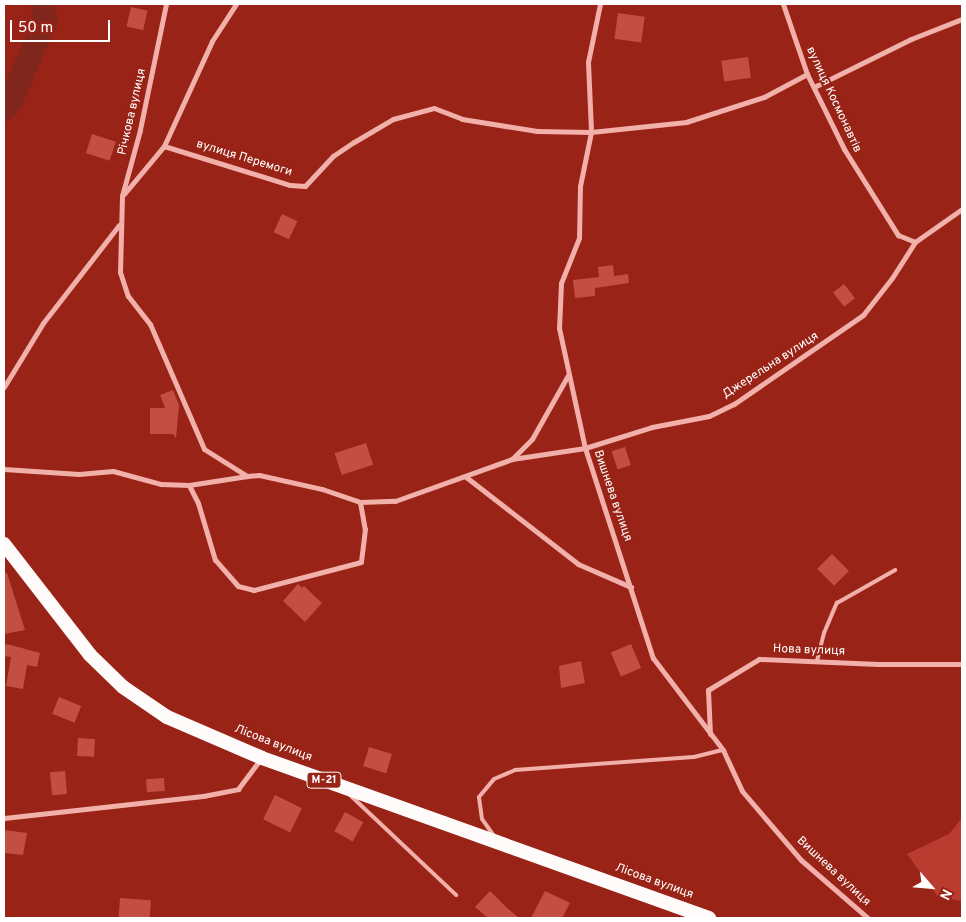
<!DOCTYPE html>
<html>
<head>
<meta charset="utf-8">
<style>
  body { margin:0 }
  #map { position:relative; width:966px; height:922px; overflow:hidden; background:#992316; font-family:Overpass,sans-serif }
  div>[style] { position:absolute }
  .green>* { inset:0; background:#ba3c30 }
  .river>* { height:24px; margin:-12px; padding:0 12px; transform-origin:12px; border-radius:12px; background:#80261c }
  .building>* { inset:0; background:#c24e44; transform-origin:0 0 }
  .service>* { height:4px; margin:-2px; padding:0 2px; transform-origin:2px; border-radius:2px; background:#f2b0aa }
  .minor>* { height:5px; margin:-2.5px; padding:0 2.5px; transform-origin:2.5px; border-radius:2.5px; background:#f2b0aa }
  .trunk>* { height:14px; margin:-7px; padding:0 7px; transform-origin:7px; border-radius:7px; background:#fffbfa }
  span { translate:-50% -50%; white-space:nowrap; text-align:center; line-height:1.15; -webkit-text-stroke:4px #992316; paint-order:stroke }
  .shield-label span { padding:1px 4px; background:#992316; border:1px solid; border-radius:4px; -webkit-text-stroke-width:0 }
  .shield-label { font-size:11px; color:#fff; font-weight:700 }
  .street-label { font-size:12px; color:#fff }
  .frame { position:absolute; inset:0; border:5px solid #fff; pointer-events:none }
  .north { position:absolute; left:906px; top:862px; width:50px; height:50px; -webkit-text-stroke:4px #992316; paint-order:stroke; rotate:117deg; font-size:14px; font-weight:700; line-height:20px; text-align:center; color:#fff }
  .north::after { content:''; display:block; margin:auto; width:18px; height:22px; background:#fff; clip-path:polygon(50% 0,100% 100%,50% 72%,0 100%) }
  .scale { position:absolute; left:10px; top:20px; width:100px; height:22px; box-sizing:border-box; border:2px solid #fff; border-top:0; padding-left:6px; font-size:15px; line-height:18px; white-space:nowrap; color:#fff; -webkit-text-stroke:4px #992316; paint-order:stroke }
</style>
</head>
<body>
<div id="map">
  <div class="green">
    <div style="clip-path:polygon(962px 818px,962px 901px,938px 897px,907px 854px,949px 834px)"></div>
  </div>
  <div class="river">
    <div style="left:4px;top:109px;width:11px;rotate:-49deg"></div>
    <div style="left:11px;top:101px;width:87px;rotate:-67deg"></div>
    <div style="left:45px;top:21px;width:17px;rotate:-97deg"></div>
  </div>
  <div class="building">
    <div style="left:131px;top:7px;width:17px;height:20px;rotate:13deg"></div>
    <div style="left:618px;top:13px;width:27px;height:26px;rotate:8deg"></div>
    <div style="left:748px;top:57px;width:21px;height:27px;rotate:82deg"></div>
    <div style="left:92px;top:134px;width:25px;height:20px;rotate:18deg"></div>
    <div style="left:282px;top:214px;width:17px;height:20px;rotate:25deg"></div>
    <div style="clip-path:polygon(613px 265px,614px 276px,628px 274px,629px 283px,595px 288px,595px 296px,575px 298px,573px 280px,599px 277px,598px 267px)"></div>
    <div style="left:844px;top:284px;width:18px;height:14px;rotate:52deg"></div>
    <div style="clip-path:polygon(173px 390px,179px 405px,176px 438px,173px 434px,150px 434px,150px 408px,165px 408px,160px 395px)"></div>
    <div style="left:366px;top:443px;width:23px;height:33px;rotate:72deg"></div>
    <div style="left:625px;top:447px;width:19px;height:14px;rotate:72deg"></div>
    <div style="left:832px;top:554px;width:24px;height:21px;rotate:45deg"></div>
    <div style="clip-path:polygon(7px 573px,25px 630px,4px 634px,4px 574px)"></div>
    <div style="clip-path:polygon(298px 584px,302px 588px,304px 586px,322px 603px,305px 622px,283px 601px)"></div>
    <div style="clip-path:polygon(7px 644px,40px 653px,37px 667px,27px 665px,23px 689px,6px 686px,11px 657px,4px 656px,4px 646px)"></div>
    <div style="left:631px;top:644px;width:26px;height:22px;rotate:67deg"></div>
    <div style="clip-path:polygon(581px 661px,585px 683px,561px 688px,559px 666px)"></div>
    <div style="left:59px;top:697px;width:24px;height:18px;rotate:22deg"></div>
    <div style="left:78px;top:738px;width:17px;height:18px;rotate:3deg"></div>
    <div style="left:369px;top:747px;width:24px;height:20px;rotate:17deg"></div>
    <div style="left:65px;top:771px;width:23px;height:15px;rotate:85deg"></div>
    <div style="left:164px;top:778px;width:13px;height:18px;rotate:86deg"></div>
    <div style="left:275px;top:795px;width:30px;height:27px;rotate:26deg"></div>
    <div style="left:345px;top:812px;width:21px;height:22px;rotate:29deg"></div>
    <div style="clip-path:polygon(4px 830px,27px 833px,23px 855px,4px 853px)"></div>
    <div style="clip-path:polygon(490px 891px,507px 908px,519px 918px,488px 918px,475px 907px)"></div>
    <div style="clip-path:polygon(545px 891px,570px 903px,562px 918px,531px 918px)"></div>
    <div style="left:120px;top:898px;width:31px;height:20px;rotate:4deg"></div>
  </div>
  <div class="service">
    <div style="left:817px;top:661px;width:29px;rotate:-76deg"></div>
    <div style="left:824px;top:633px;width:33px;rotate:-67deg"></div>
    <div style="left:837px;top:603px;width:67px;rotate:-29.6deg"></div>
    <div style="left:350px;top:795px;width:146px;rotate:43.3deg"></div>
    <div style="left:494px;top:836px;width:21px;rotate:-125deg"></div>
    <div style="left:482px;top:819px;width:22px;rotate:-98deg"></div>
    <div style="left:479px;top:797px;width:23px;rotate:-50deg"></div>
    <div style="left:494px;top:779px;width:23px;rotate:-23deg"></div>
    <div style="left:515px;top:770px;width:179px;rotate:-4.2deg"></div>
    <div style="left:694px;top:757px;width:30px;rotate:-14deg"></div>
  </div>
  <div class="minor">
    <div style="left:166px;top:4px;width:129px;rotate:101.7deg"></div>
    <div style="left:140px;top:130px;width:68px;rotate:105.3deg"></div>
    <div style="left:122px;top:196px;width:76px;rotate:91.5deg"></div>
    <div style="left:120px;top:272px;width:25px;rotate:72deg"></div>
    <div style="left:128px;top:296px;width:36px;rotate:52deg"></div>
    <div style="left:150px;top:324px;width:136px;rotate:66.6deg"></div>
    <div style="left:204px;top:449px;width:51px;rotate:32.1deg"></div>
    <div style="left:247px;top:476px;width:12px;rotate:-5deg"></div>
    <div style="left:259px;top:475px;width:65px;rotate:12.5deg"></div>
    <div style="left:322px;top:489px;width:40px;rotate:18.9deg"></div>
    <div style="left:360px;top:502px;width:27px;rotate:80deg"></div>
    <div style="left:365px;top:529px;width:33px;rotate:97deg"></div>
    <div style="left:361px;top:562px;width:111px;rotate:165.3deg"></div>
    <div style="left:254px;top:590px;width:16px;rotate:-166deg"></div>
    <div style="left:238px;top:586px;width:35px;rotate:-131deg"></div>
    <div style="left:215px;top:560px;width:59px;rotate:-106.6deg"></div>
    <div style="left:198px;top:503px;width:20px;rotate:-117deg"></div>
    <div style="left:189px;top:485px;width:59px;rotate:-8.8deg"></div>
    <div style="left:600px;top:4px;width:59px;rotate:101.7deg"></div>
    <div style="left:588px;top:62px;width:70px;rotate:87.5deg"></div>
    <div style="left:591px;top:132px;width:55px;rotate:101.5deg"></div>
    <div style="left:580px;top:186px;width:52px;rotate:91.1deg"></div>
    <div style="left:579px;top:238px;width:48px;rotate:111.8deg"></div>
    <div style="left:561px;top:283px;width:45px;rotate:92.5deg"></div>
    <div style="left:559px;top:328px;width:123px;rotate:77.8deg"></div>
    <div style="left:585px;top:448px;width:221px;rotate:72.1deg"></div>
    <div style="left:653px;top:658px;width:116px;rotate:52.7deg"></div>
    <div style="left:723px;top:750px;width:45px;rotate:65.1deg"></div>
    <div style="left:742px;top:791px;width:91px;rotate:49.5deg"></div>
    <div style="left:801px;top:860px;width:89px;rotate:40.9deg"></div>
    <div style="left:783px;top:4px;width:74px;rotate:71.1deg"></div>
    <div style="left:807px;top:74px;width:84px;rotate:63.7deg"></div>
    <div style="left:844px;top:149px;width:102px;rotate:57.9deg"></div>
    <div style="left:898px;top:235px;width:18px;rotate:22deg"></div>
    <div style="left:816px;top:86px;width:106px;rotate:-26.3deg"></div>
    <div style="left:911px;top:39px;width:55px;rotate:-21.4deg"></div>
    <div style="left:164px;top:146px;width:132px;rotate:17.2deg"></div>
    <div style="left:290px;top:185px;width:15px;rotate:4deg"></div>
    <div style="left:305px;top:186px;width:41px;rotate:-47deg"></div>
    <div style="left:333px;top:156px;width:25px;rotate:-34deg"></div>
    <div style="left:354px;top:142px;width:45px;rotate:-30.5deg"></div>
    <div style="left:393px;top:119px;width:42px;rotate:-15deg"></div>
    <div style="left:434px;top:108px;width:30px;rotate:21deg"></div>
    <div style="left:462px;top:119px;width:76px;rotate:9.1deg"></div>
    <div style="left:537px;top:131px;width:54px;rotate:1.1deg"></div>
    <div style="left:591px;top:132px;width:96px;rotate:-6deg"></div>
    <div style="left:686px;top:122px;width:82px;rotate:-17.8deg"></div>
    <div style="left:764px;top:97px;width:49px;rotate:-28.1deg"></div>
    <div style="left:124px;top:194px;width:62px;rotate:-50.2deg"></div>
    <div style="left:164px;top:146px;width:115px;rotate:-65.4deg"></div>
    <div style="left:212px;top:41px;width:44px;rotate:-57deg"></div>
    <div style="left:4px;top:387px;width:75px;rotate:-58.6deg"></div>
    <div style="left:43px;top:323px;width:124px;rotate:-52.2deg"></div>
    <div style="left:512px;top:459px;width:74px;rotate:-8.6deg"></div>
    <div style="left:585px;top:448px;width:70px;rotate:-17.4deg"></div>
    <div style="left:652px;top:427px;width:58px;rotate:-10.9deg"></div>
    <div style="left:709px;top:416px;width:28px;rotate:-26deg"></div>
    <div style="left:734px;top:404px;width:157px;rotate:-34.6deg"></div>
    <div style="left:863px;top:315px;width:47px;rotate:-51.9deg"></div>
    <div style="left:892px;top:278px;width:43px;rotate:-57.4deg"></div>
    <div style="left:915px;top:242px;width:57px;rotate:-35.1deg"></div>
    <div style="left:4px;top:469px;width:75px;rotate:3.8deg"></div>
    <div style="left:79px;top:474px;width:34px;rotate:-5deg"></div>
    <div style="left:113px;top:471px;width:50px;rotate:15.2deg"></div>
    <div style="left:161px;top:484px;width:28px;rotate:2deg"></div>
    <div style="left:466px;top:477px;width:142px;rotate:37.8deg"></div>
    <div style="left:578px;top:564px;width:58px;rotate:23.5deg"></div>
    <div style="left:360px;top:502px;width:35px;rotate:-2deg"></div>
    <div style="left:395px;top:501px;width:124px;rotate:-19.7deg"></div>
    <div style="left:512px;top:459px;width:28px;rotate:-45deg"></div>
    <div style="left:532px;top:439px;width:73px;rotate:-60.6deg"></div>
    <div style="left:710px;top:734px;width:44px;rotate:-92.6deg"></div>
    <div style="left:708px;top:690px;width:60px;rotate:-31.3deg"></div>
    <div style="left:759px;top:659px;width:119px;rotate:2.4deg"></div>
    <div style="left:878px;top:664px;width:84px"></div>
    <div style="left:4px;top:818px;width:200px;rotate:-6.3deg"></div>
    <div style="left:203px;top:796px;width:36px;rotate:-11deg"></div>
    <div style="left:238px;top:789px;width:39px;rotate:-53deg"></div>
  </div>
  <div class="trunk">
    <div style="left:4px;top:544px;width:140px;rotate:52.2deg"></div>
    <div style="left:90px;top:655px;width:46px;rotate:44.1deg"></div>
    <div style="left:123px;top:687px;width:53px;rotate:34.3deg"></div>
    <div style="left:167px;top:717px;width:103px;rotate:23.3deg"></div>
    <div style="left:262px;top:758px;width:475px;rotate:19.7deg"></div>
  </div>
  <div class="shield-label">
    <span style="left:324px;top:780px">М-21</span>
  </div>
  <div class="street-label">
    <span style="left:833px;top:100px;rotate:65deg">вулиця Космонавтів</span>
    <span style="left:133px;top:112px;rotate:-77deg">Річкова вулиця</span>
    <span style="left:244px;top:159px;rotate:17deg">вулиця Перемоги</span>
    <span style="left:771px;top:366px;rotate:-33deg">Джерельна вулиця</span>
    <span style="left:612px;top:496px;rotate:71deg">Вишнева вулиця</span>
    <span style="left:809px;top:651px;rotate:2deg">Нова вулиця</span>
    <span style="left:273px;top:744px;rotate:21deg">Лісова вулиця</span>
    <span style="left:833px;top:872px;rotate:43deg">Вишнева вулиця</span>
    <span style="left:654px;top:882px;rotate:20deg">Лісова вулиця</span>
  </div>
  <div class="frame"></div>
  <div class="north">N</div>
  <div class="scale">50 m</div>
</div>
</body>
</html>
